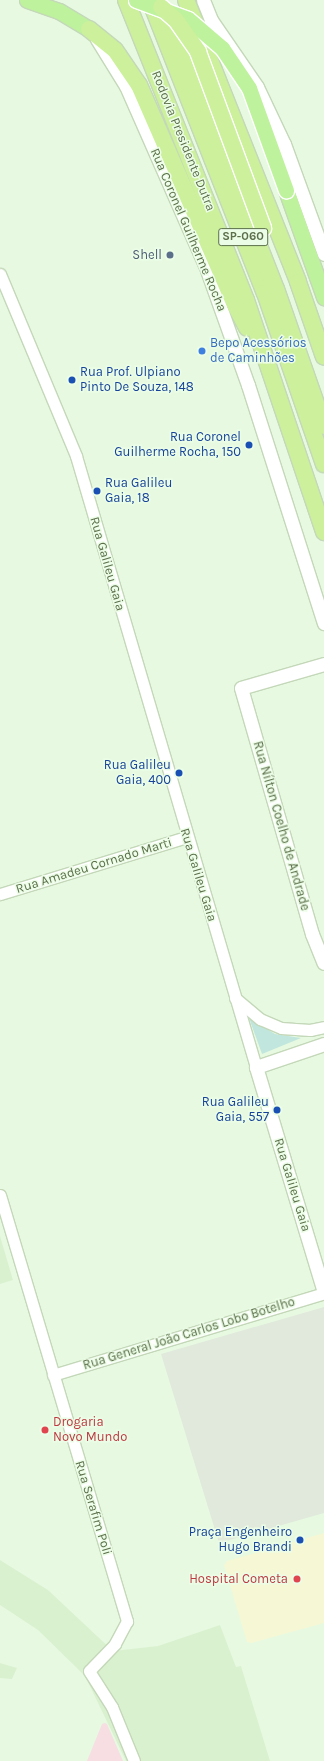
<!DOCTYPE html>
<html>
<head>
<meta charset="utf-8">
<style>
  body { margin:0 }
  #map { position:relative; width:324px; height:1761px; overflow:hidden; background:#e7fae1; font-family:Karla,sans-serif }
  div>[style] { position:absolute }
  .residential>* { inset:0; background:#daf1d0 }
  .industrial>* { inset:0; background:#e1e9dc }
  .education>* { inset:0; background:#f6dee3 }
  .medical>* { inset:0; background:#f5f7d5 }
  .green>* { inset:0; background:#c1e6dd }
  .roads { filter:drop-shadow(1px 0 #c4d8b9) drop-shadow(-1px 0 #c4d8b9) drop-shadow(0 1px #c4d8b9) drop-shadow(0 -1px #c4d8b9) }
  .tertiary>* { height:11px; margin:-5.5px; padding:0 5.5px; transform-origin:5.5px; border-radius:5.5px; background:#fff }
  .secondary>* { height:13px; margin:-6.5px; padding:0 6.5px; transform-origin:6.5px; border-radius:6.5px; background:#fff }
  .trunk>* { height:15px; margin:-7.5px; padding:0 7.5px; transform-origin:7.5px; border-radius:7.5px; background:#bef29d }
  .motorway>* { height:16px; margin:-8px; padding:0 8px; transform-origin:8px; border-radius:8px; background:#ccf09c }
  .bridges { filter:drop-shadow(1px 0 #fff) drop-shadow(-1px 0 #fff) drop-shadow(0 1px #fff) drop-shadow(0 -1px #fff) }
  .trunk-bridge>* { height:15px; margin:-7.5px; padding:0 7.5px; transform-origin:7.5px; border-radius:7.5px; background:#bef29d }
  .motorway-bridge>* { height:16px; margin:-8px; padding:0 8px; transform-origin:8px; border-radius:8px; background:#ccf09c }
  .dots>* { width:11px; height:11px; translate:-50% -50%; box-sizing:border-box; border:2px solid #ecfde7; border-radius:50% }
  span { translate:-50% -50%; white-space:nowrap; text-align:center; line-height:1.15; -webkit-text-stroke:3px #ecfde7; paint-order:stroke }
  .shield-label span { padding:1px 3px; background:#ecfde7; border:1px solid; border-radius:3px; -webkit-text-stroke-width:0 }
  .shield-label { font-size:12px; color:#5c6f4a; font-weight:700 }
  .street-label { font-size:13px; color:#5c6f4a }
  .service-label { font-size:13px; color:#4e5e75 }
  .right { translate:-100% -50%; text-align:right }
  .shop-label { font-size:13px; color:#366cbe }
  .left { translate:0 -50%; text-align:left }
  .transit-label { font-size:13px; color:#164399 }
  .health-label { font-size:13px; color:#be3a42 }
</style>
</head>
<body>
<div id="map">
  <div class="residential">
    <div style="clip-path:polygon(0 1236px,13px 1280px,0 1284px)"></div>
    <div style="clip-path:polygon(0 1560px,48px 1590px,113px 1651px,158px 1646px,220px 1625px,236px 1667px,241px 1666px,270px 1761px,126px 1761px,85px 1676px,38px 1630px,0 1605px)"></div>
    <div style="clip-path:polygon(0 1663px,17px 1668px,12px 1679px,0 1678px)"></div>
  </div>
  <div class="industrial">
    <div style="clip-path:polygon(324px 1307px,324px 1513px,219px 1543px,161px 1354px)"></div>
  </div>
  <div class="education">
    <div style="clip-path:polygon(105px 1723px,107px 1724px,123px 1761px,87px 1761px,102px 1724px)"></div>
  </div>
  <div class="medical">
    <div style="clip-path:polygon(324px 1533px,324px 1623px,251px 1643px,247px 1642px,224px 1565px,227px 1561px)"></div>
  </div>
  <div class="green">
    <div style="clip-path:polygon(249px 1018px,275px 1034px,301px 1038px,262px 1054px)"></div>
  </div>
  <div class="roads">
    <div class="tertiary">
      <div style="left:0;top:274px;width:197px;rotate:67.3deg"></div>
      <div style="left:76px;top:456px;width:637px;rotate:73.59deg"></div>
      <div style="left:0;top:894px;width:195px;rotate:-17deg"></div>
      <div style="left:235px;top:998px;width:33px;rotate:40deg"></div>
      <div style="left:260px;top:1019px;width:23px;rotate:23deg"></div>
      <div style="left:281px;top:1028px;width:29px;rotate:4deg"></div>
      <div style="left:310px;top:1030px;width:14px;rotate:-12deg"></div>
      <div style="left:0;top:1195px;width:445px;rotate:73.4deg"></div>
      <div style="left:127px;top:1621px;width:26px;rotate:118deg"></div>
      <div style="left:115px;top:1644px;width:37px;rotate:134deg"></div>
      <div style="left:89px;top:1671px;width:43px;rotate:57.4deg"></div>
      <div style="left:112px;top:1707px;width:58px;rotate:67.8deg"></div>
      <div style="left:53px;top:1375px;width:283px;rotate:-16.8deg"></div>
    </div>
    <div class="secondary">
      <div style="left:203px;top:0;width:22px;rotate:68deg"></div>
      <div style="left:211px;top:20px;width:81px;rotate:55.5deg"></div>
      <div style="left:257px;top:87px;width:63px;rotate:64.7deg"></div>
      <div style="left:284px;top:144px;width:117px;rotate:70deg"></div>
      <div style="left:97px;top:39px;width:55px;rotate:58.3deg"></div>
      <div style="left:126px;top:86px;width:201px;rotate:66.2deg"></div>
      <div style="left:207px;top:270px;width:122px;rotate:70.4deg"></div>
      <div style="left:248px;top:385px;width:250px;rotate:72.3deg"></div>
      <div style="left:324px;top:664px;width:86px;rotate:163.9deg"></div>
      <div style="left:241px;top:688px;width:256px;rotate:73.9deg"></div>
      <div style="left:312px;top:934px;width:31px;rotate:68deg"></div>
      <div style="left:324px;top:1044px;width:72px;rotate:161.3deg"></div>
      <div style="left:256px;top:1067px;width:235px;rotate:73.2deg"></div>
    </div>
    <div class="trunk">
      <div style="left:27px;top:0;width:34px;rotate:19deg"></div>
      <div style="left:59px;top:11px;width:35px;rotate:31deg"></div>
      <div style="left:286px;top:190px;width:114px;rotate:70.4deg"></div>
    </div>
    <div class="motorway">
      <div style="left:126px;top:0;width:323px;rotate:68.2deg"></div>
      <div style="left:246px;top:300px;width:245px;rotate:71.4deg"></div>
      <div style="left:150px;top:0;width:315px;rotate:68.6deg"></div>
      <div style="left:265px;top:293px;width:181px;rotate:71deg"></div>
      <div style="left:186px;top:0;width:303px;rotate:68.3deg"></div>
      <div style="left:298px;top:282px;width:79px;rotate:70.9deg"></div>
      <div style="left:169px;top:16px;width:293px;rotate:68.6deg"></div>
      <div style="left:276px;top:289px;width:145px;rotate:70.7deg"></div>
      <div style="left:89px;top:29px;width:33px;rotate:39deg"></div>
      <div style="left:115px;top:50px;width:42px;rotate:55.6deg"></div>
      <div style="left:139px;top:85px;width:240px;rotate:66.4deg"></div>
      <div style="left:235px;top:305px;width:26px;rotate:62deg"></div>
    </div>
  </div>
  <div class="bridges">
    <div class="trunk-bridge">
      <div style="left:136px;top:0;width:55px;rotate:20.1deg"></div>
      <div style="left:188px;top:19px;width:45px;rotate:40.5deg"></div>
      <div style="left:222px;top:48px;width:48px;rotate:56deg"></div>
      <div style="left:249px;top:88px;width:109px;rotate:70.1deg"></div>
    </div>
    <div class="motorway-bridge">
      <div style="left:161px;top:7px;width:20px;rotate:41deg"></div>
      <div style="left:176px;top:20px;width:39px;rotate:55deg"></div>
      <div style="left:198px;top:52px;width:188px;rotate:69.7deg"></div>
    </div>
  </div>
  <div class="dots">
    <div style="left:170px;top:255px;background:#5c6f8a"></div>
    <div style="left:202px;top:351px;background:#3f7fe0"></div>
    <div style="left:72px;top:380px;background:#1a4fb4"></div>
    <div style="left:249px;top:445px;background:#1a4fb4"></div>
    <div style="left:97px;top:491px;background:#1a4fb4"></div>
    <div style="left:179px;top:773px;background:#1a4fb4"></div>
    <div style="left:277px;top:1110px;background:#1a4fb4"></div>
    <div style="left:45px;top:1430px;background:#e0444e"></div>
    <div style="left:300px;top:1540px;background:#1a4fb4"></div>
    <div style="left:297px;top:1579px;background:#e0444e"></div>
  </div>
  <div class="shield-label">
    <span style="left:243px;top:237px">SP-060</span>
  </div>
  <div class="street-label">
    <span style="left:183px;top:141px;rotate:68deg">Rodovia Presidente Dutra</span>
    <span style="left:188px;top:230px;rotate:67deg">Rua Coronel Guilherme Rocha</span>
    <span style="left:107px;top:564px;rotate:74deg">Rua Galileu Gaia</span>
    <span style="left:281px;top:826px;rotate:74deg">Rua Nílton Coelho de Andrade</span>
    <span style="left:94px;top:866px;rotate:-17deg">Rua Amadeu Cornado Marti</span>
    <span style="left:198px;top:875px;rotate:73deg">Rua Galileu Gaia</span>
    <span style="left:292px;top:1185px;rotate:73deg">Rua Galileu Gaia</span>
    <span style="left:189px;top:1334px;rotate:-17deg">Rua General João Carlos Lobo Botelho</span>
    <span style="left:93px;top:1508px;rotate:73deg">Rua Serafim Poli</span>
  </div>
  <div class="service-label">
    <span class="right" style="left:162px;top:255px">Shell</span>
  </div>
  <div class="shop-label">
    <span class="left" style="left:210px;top:351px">Bepo Acessórios<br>de Caminhões</span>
  </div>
  <div class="transit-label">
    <span class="left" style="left:80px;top:380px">Rua Prof. Ulpiano<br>Pinto De Souza, 148</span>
    <span class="right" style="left:241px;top:445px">Rua Coronel<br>Guilherme Rocha, 150</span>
    <span class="left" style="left:105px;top:491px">Rua Galileu<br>Gaia, 18</span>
    <span class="right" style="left:171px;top:773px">Rua Galileu<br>Gaia, 400</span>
    <span class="right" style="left:269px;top:1110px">Rua Galileu<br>Gaia, 557</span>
    <span class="right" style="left:292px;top:1540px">Praça Engenheiro<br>Hugo Brandi</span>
  </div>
  <div class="health-label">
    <span class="left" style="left:53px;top:1430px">Drogaria<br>Novo Mundo</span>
    <span class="right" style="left:288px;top:1579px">Hospital Cometa</span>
  </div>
</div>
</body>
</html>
